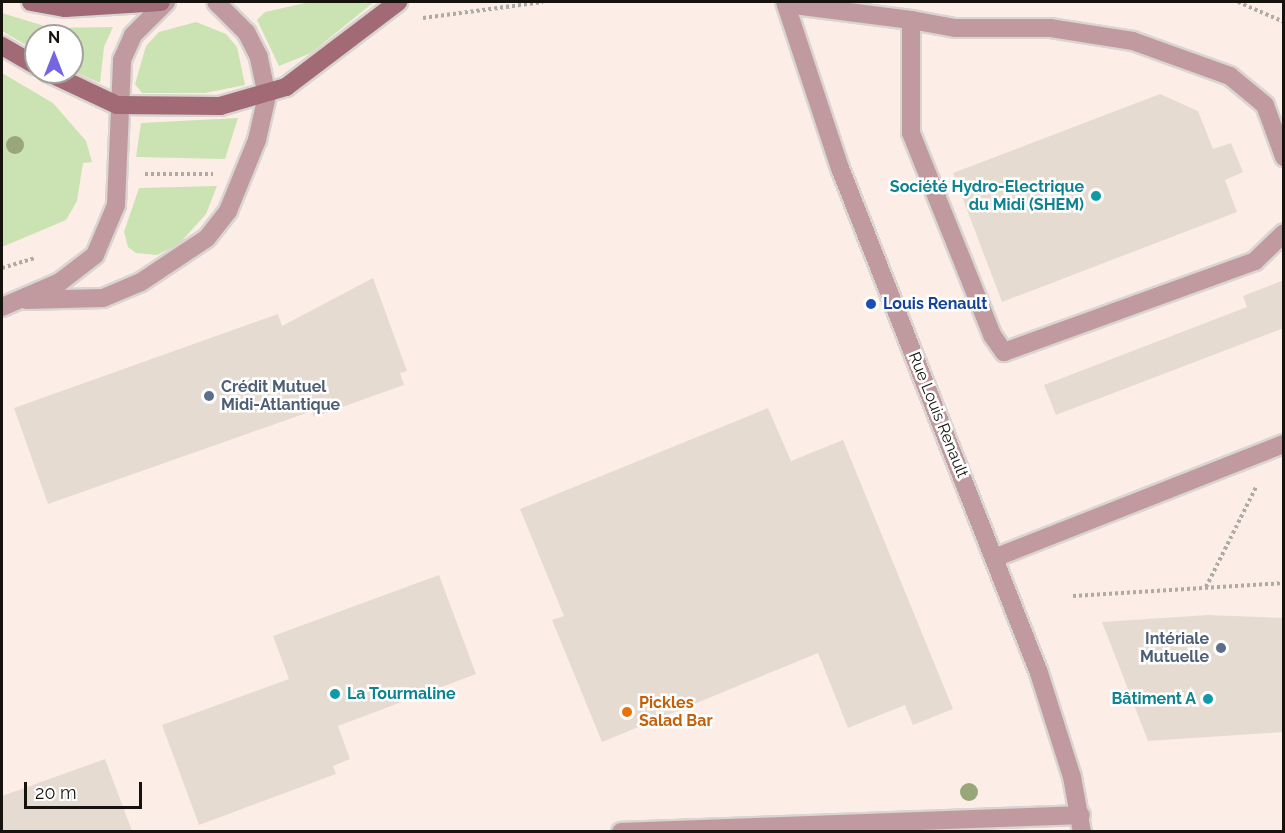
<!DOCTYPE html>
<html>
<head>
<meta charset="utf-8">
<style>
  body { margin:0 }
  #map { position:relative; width:1285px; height:833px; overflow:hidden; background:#fffaf6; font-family:Raleway,sans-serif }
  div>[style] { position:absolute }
  .industrial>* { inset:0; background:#fceee7 }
  .green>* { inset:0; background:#cbe2b2 }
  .building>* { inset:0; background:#e6dbd1 }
  .path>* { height:4px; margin-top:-2px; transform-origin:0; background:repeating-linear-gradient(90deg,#aeaaa6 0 3px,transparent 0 6px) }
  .roads { filter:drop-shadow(2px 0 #dad5d1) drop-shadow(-2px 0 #dad5d1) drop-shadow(0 2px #dad5d1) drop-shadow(0 -2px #dad5d1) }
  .lane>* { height:18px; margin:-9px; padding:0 9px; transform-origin:9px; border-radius:9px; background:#c19aa0 }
  .street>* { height:18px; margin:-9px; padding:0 9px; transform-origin:9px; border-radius:9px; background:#c19aa0 }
  .secondary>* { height:18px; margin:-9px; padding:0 9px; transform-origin:9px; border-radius:9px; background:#a26a74 }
  .trees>* { width:18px; height:18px; margin:-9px; border-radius:50%; background:#99a679 }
  .dots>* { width:16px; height:16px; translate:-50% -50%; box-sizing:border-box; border:3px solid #fff; border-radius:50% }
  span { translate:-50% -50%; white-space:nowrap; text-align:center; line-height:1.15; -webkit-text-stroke:5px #fff; paint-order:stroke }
  .culture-label { font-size:16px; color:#0d838f; font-weight:700 }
  .right { translate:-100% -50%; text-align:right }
  .left { translate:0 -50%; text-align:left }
  .transit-label { font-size:16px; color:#164399; font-weight:700 }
  .service-label { font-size:16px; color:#4e5e75; font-weight:700 }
  .street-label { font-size:16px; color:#16130f }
  .food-label { font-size:16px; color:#c56008; font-weight:700 }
  .frame { position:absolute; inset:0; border:3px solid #16130f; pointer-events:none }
  .north { position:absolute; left:24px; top:24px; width:60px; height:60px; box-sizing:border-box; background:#fff; border:2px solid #a2a19f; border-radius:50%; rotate:0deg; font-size:16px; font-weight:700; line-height:24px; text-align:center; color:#16130f }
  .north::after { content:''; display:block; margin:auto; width:21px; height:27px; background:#7565e0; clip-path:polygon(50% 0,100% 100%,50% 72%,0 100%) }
  .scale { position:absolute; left:24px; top:782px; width:118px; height:27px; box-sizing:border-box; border:3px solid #16130f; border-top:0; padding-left:8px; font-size:18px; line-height:21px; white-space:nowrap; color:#16130f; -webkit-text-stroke:4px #fff; paint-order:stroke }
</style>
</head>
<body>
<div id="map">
  <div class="industrial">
    <div style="clip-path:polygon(evenodd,2px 2px,1283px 2px,1283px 831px,2px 831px,2px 2px,36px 36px,72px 36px,72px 72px,36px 72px,36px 36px)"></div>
  </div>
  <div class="green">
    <div style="clip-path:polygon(310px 2px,374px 2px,311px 53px,279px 66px,257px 20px,265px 12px)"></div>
    <div style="clip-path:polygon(2px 13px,51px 28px,113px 27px,104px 47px,100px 83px,72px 71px,72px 36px,36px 36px,36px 51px,2px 31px)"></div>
    <div style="clip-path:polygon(196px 22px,226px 34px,237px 47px,245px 85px,205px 93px,142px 93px,135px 84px,146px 46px,159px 32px)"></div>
    <div style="clip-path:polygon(2px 73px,53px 103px,86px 141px,92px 162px,83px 163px,77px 201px,66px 220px,2px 247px)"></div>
    <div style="clip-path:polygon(238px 118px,225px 159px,136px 157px,141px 123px)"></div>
    <div style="clip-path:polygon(217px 186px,206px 214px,179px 244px,157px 255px,136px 253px,128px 247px,124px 232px,139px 188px)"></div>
  </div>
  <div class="building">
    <div style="clip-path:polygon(1160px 94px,1198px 111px,1213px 149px,1231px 143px,1243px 172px,1225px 180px,1237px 212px,1002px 302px,953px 173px)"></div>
    <div style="clip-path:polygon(373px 278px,407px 371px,400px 373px,404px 385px,314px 417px,312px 411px,48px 504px,14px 408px,278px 314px,282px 326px)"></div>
    <div style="clip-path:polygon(1284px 280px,1284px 328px,1056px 415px,1044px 385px,1247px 307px,1243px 296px)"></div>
    <div style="clip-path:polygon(768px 408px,791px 461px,843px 440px,953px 709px,913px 725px,905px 705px,848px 728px,818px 653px,602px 742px,552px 620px,564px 616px,520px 509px)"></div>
    <div style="clip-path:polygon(439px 575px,476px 674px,338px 726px,350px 759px,333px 766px,336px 774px,199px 825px,162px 725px,289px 679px,273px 636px)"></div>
    <div style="clip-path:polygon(1208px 615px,1284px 618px,1284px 732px,1148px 741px,1102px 622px)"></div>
    <div style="clip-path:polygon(105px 759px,132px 831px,2px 831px,2px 796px)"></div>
  </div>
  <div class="path">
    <div style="left:1238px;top:2px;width:50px;rotate:23.5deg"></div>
    <div style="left:423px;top:18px;width:121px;rotate:-7.6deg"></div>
    <div style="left:145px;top:174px;width:68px"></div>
    <div style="left:2px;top:268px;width:34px;rotate:-17deg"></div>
    <div style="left:1206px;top:587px;width:112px;rotate:-63.4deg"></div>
    <div style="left:1073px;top:596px;width:211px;rotate:-3.5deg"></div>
  </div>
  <div class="roads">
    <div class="lane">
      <div style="left:786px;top:4px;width:126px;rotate:7.3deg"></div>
      <div style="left:1284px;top:157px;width:55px;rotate:-110.1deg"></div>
      <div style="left:1265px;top:105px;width:45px;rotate:-140.4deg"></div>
      <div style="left:1230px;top:76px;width:103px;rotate:-160.2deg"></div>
      <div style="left:1133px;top:41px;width:83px;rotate:-171deg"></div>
      <div style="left:1051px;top:28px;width:96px;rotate:180deg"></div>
      <div style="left:955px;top:28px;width:45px;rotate:-169.7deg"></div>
      <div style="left:911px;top:20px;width:113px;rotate:90deg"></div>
      <div style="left:911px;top:133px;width:218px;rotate:68.1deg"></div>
      <div style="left:992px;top:335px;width:21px;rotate:55deg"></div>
      <div style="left:1004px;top:352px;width:267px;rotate:-19.9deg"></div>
      <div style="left:1255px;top:261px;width:40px;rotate:-44deg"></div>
      <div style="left:994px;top:558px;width:312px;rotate:-21.5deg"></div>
    </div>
    <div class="street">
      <div style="left:785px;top:2px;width:175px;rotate:71.7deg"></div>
      <div style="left:840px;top:168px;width:543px;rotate:68.49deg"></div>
      <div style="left:1039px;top:673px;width:109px;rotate:72.4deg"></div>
      <div style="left:1072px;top:777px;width:56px;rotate:79.7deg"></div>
      <div style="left:26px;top:300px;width:77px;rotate:-1.5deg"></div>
      <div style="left:103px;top:298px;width:41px;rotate:-22.8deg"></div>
      <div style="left:141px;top:282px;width:79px;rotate:-33.7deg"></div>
      <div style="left:207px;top:238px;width:34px;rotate:-52deg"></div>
      <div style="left:228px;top:211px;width:77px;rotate:-67.8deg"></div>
      <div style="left:257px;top:140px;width:45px;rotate:-77.2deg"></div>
      <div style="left:267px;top:96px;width:40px;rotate:-102deg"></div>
      <div style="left:259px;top:57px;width:28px;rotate:-117deg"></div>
      <div style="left:246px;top:32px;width:42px;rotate:-135deg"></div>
      <div style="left:2px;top:307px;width:63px;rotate:-23.3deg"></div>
      <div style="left:60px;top:282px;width:44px;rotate:-37.6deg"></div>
      <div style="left:95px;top:255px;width:54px;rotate:-67.2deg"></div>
      <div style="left:116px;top:205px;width:145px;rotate:-87.6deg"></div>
      <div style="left:122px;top:60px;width:27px;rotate:-66deg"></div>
      <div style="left:133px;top:35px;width:47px;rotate:-45deg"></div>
      <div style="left:621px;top:832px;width:460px;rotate:-2.1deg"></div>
    </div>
    <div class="secondary">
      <div style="left:31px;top:2px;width:35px;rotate:10deg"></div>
      <div style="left:65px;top:8px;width:96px;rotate:-3.6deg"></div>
      <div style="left:2px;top:46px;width:39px;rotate:30deg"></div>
      <div style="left:47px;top:72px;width:77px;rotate:25.2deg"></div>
      <div style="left:117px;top:105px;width:103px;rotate:0.6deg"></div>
      <div style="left:220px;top:106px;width:69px;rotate:-16.1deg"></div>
      <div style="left:286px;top:87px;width:141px;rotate:-37.2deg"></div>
    </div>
  </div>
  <div class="trees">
    <div style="left:15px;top:145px"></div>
    <div style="left:969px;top:792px"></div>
  </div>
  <div class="dots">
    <div style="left:1096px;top:196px;background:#0f9aa8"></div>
    <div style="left:871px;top:304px;background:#1a4fb4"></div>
    <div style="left:209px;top:396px;background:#5c6f8a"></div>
    <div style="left:1221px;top:648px;background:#5c6f8a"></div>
    <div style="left:335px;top:694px;background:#0f9aa8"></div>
    <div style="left:1208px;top:699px;background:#0f9aa8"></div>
    <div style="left:627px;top:712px;background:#e8710a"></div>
  </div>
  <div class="culture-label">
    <span class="right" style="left:1084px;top:196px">Société Hydro-Electrique<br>du Midi (SHEM)</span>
    <span class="left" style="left:347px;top:694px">La Tourmaline</span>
    <span class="right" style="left:1196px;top:699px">Bâtiment A</span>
  </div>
  <div class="transit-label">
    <span class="left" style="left:883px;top:304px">Louis Renault</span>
  </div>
  <div class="service-label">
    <span class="left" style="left:221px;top:396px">Crédit Mutuel<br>Midi-Atlantique</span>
    <span class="right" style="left:1209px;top:648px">Intériale<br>Mutuelle</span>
  </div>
  <div class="street-label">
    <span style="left:938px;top:415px;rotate:68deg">Rue Louis Renault</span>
  </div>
  <div class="food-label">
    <span class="left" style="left:639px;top:712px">Pickles<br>Salad Bar</span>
  </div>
  <div class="frame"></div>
  <div class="north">N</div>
  <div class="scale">20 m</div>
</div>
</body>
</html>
